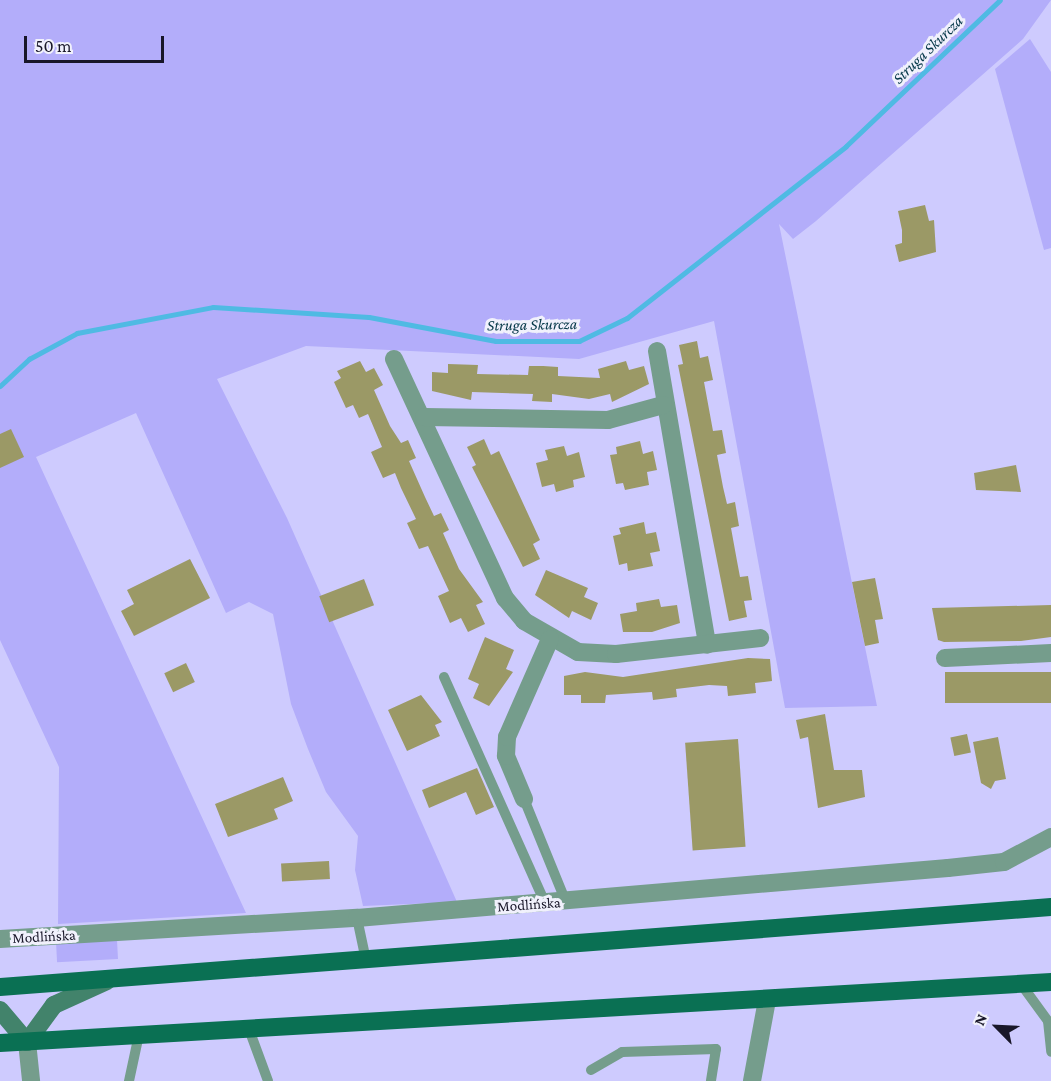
<!DOCTYPE html>
<html>
<head>
<meta charset="utf-8">
<style>
  body { margin:0 }
  #map { position:relative; width:1051px; height:1081px; overflow:hidden; background:#cecbfe; font-family:"Crimson Pro",serif }
  div>[style] { position:absolute }
  .green>* { inset:0; background:#b3adfa; transform-origin:0 0 }
  .stream>* { height:5px; margin:-2.5px; padding:0 2.5px; transform-origin:2.5px; border-radius:2.5px; background:#4fbae3 }
  .building>* { inset:0; background:#9b9966; transform-origin:0 0 }
  .lane>* { height:10px; margin:-5px; padding:0 5px; transform-origin:5px; border-radius:5px; background:#759d8c }
  .street>* { height:18px; margin:-9px; padding:0 9px; transform-origin:9px; border-radius:9px; background:#759d8c }
  .secondary>* { height:18px; margin:-9px; padding:0 9px; transform-origin:9px; border-radius:9px; background:#42836b }
  .primary>* { height:18px; margin:-9px; padding:0 9px; transform-origin:9px; border-radius:9px; background:#0a7053 }
  span { translate:-50% -50%; white-space:nowrap; text-align:center; line-height:1.15; -webkit-text-stroke:6px #f1f1fc; paint-order:stroke }
  .street-label { font-size:15px; color:#191729 }
  .water-label { font-size:16px; color:#053748; font-style:italic }
  .north { position:absolute; left:967px; top:997px; width:60px; height:60px; -webkit-text-stroke:4px #f1f1fc; paint-order:stroke; rotate:294deg; font-size:16px; font-weight:700; line-height:24px; text-align:center; color:#191729 }
  .north::after { content:''; display:block; margin:auto; width:21px; height:27px; background:#191729; clip-path:polygon(50% 0,100% 100%,50% 72%,0 100%) }
  .scale { position:absolute; left:24px; top:36px; width:140px; height:27px; box-sizing:border-box; border:3px solid #191729; border-top:0; padding-left:8px; font-size:18px; line-height:21px; white-space:nowrap; color:#191729; -webkit-text-stroke:4px #f1f1fc; paint-order:stroke }
</style>
</head>
<body>
<div id="map">
  <div class="green">
    <div style="clip-path:polygon(0 0,1051px 0,1023px 39px,816px 221px,793px 239px,779px 224px,877px 706px,785px 708px,714px 321px,579px 359px,306px 346px,217px 379px,287px 518px,457px 902px,363px 906px,355px 870px,358px 836px,326px 792px,308px 749px,291px 704px,273px 614px,249px 602px,226px 613px,136px 413px,36px 457px,246px 913px,58px 924px,59px 767px,0 640px)"></div>
    <div style="clip-path:polygon(1030px 39px,1051px 72px,1051px 248px,1044px 250px,995px 69px)"></div>
    <div style="left:117px;top:940px;width:19px;height:61px;rotate:87deg"></div>
  </div>
  <div class="stream">
    <div style="left:0;top:386px;width:40px;rotate:-43deg"></div>
    <div style="left:29px;top:359px;width:55px;rotate:-28.4deg"></div>
    <div style="left:77px;top:333px;width:138px;rotate:-10.8deg"></div>
    <div style="left:213px;top:307px;width:156px;rotate:3.7deg"></div>
    <div style="left:369px;top:317px;width:129px;rotate:10.7deg"></div>
    <div style="left:496px;top:341px;width:83px"></div>
    <div style="left:579px;top:341px;width:53px;rotate:-25.6deg"></div>
    <div style="left:627px;top:318px;width:278px;rotate:-38.1deg"></div>
    <div style="left:846px;top:146px;width:212px;rotate:-43.5deg"></div>
  </div>
  <div class="building">
    <div style="clip-path:polygon(925px 205px,929px 221px,934px 220px,936px 252px,899px 262px,895px 245px,902px 243px,902px 230px,898px 211px)"></div>
    <div style="clip-path:polygon(697px 341px,700px 358px,708px 356px,713px 380px,704px 382px,713px 431px,722px 430px,726px 453px,717px 455px,723px 487px,727px 504px,735px 502px,739px 526px,731px 528px,737px 561px,740px 577px,748px 576px,752px 600px,744px 601px,747px 617px,729px 621px,678px 365px,683px 364px,679px 345px)"></div>
    <div style="clip-path:polygon(360px 361px,366px 372px,374px 368px,383px 385px,374px 390px,390px 426px,401px 443px,408px 440px,416px 458px,409px 461px,425px 497px,434px 516px,441px 513px,449px 530px,443px 533px,459px 569px,483px 602px,476px 605px,485px 624px,468px 632px,461px 618px,450px 623px,438px 596px,449px 591px,428px 546px,419px 549px,407px 523px,416px 519px,401px 488px,395px 473px,383px 478px,371px 452px,382px 447px,368px 414px,359px 418px,353px 405px,346px 408px,334px 382px,341px 378px,337px 371px)"></div>
    <div style="clip-path:polygon(626px 361px,629px 370px,644px 366px,649px 384px,612px 402px,610px 394px,589px 399px,552px 394px,552px 402px,532px 401px,533px 394px,472px 392px,471px 400px,432px 391px,432px 372px,448px 373px,448px 364px,478px 365px,477px 374px,528px 375px,529px 366px,543px 366px,558px 367px,558px 376px,600px 378px,598px 369px)"></div>
    <div style="clip-path:polygon(11px 429px,24px 457px,0 468px,0 434px)"></div>
    <div style="clip-path:polygon(484px 439px,491px 455px,499px 451px,540px 540px,533px 544px,540px 559px,523px 567px,472px 467px,476px 465px,467px 447px)"></div>
    <div style="clip-path:polygon(640px 441px,643px 454px,653px 451px,657px 470px,647px 472px,649px 485px,625px 490px,623px 483px,616px 484px,610px 455px,617px 454px,616px 447px)"></div>
    <div style="clip-path:polygon(564px 446px,567px 456px,579px 452px,585px 477px,573px 480px,574px 487px,556px 492px,554px 484px,542px 487px,536px 463px,548px 460px,545px 450px)"></div>
    <div style="clip-path:polygon(1016px 465px,1021px 492px,976px 490px,974px 473px)"></div>
    <div style="clip-path:polygon(644px 522px,646px 534px,656px 532px,660px 551px,650px 553px,653px 566px,628px 571px,627px 563px,619px 565px,613px 536px,621px 534px,619px 528px)"></div>
    <div style="clip-path:polygon(190px 559px,210px 598px,134px 636px,121px 611px,134px 604px,127px 590px)"></div>
    <div style="clip-path:polygon(546px 570px,588px 588px,584px 597px,598px 603px,591px 620px,572px 611px,569px 618px,535px 595px)"></div>
    <div style="clip-path:polygon(875px 578px,883px 619px,875px 620px,879px 643px,865px 646px,852px 582px)"></div>
    <div style="left:364px;top:579px;width:28px;height:48px;rotate:69deg"></div>
    <div style="clip-path:polygon(659px 599px,661px 607px,677px 605px,680px 623px,652px 632px,623px 632px,620px 614px,637px 611px,636px 603px)"></div>
    <div style="clip-path:polygon(1051px 605px,1051px 637px,1021px 641px,944px 642px,938px 640px,932px 608px)"></div>
    <div style="clip-path:polygon(485px 637px,514px 650px,506px 669px,513px 672px,489px 706px,473px 698px,479px 684px,468px 679px)"></div>
    <div style="clip-path:polygon(748px 658px,770px 659px,772px 681px,755px 683px,756px 693px,728px 696px,727px 686px,709px 685px,676px 689px,677px 697px,653px 700px,652px 692px,606px 695px,605px 703px,581px 703px,581px 695px,564px 695px,564px 676px,585px 672px,623px 677px)"></div>
    <div style="left:186px;top:663px;width:21px;height:24px;rotate:65deg"></div>
    <div style="left:1051px;top:672px;width:31px;height:106px;rotate:90deg"></div>
    <div style="clip-path:polygon(421px 695px,442px 722px,435px 725px,440px 736px,407px 751px,388px 710px)"></div>
    <div style="clip-path:polygon(825px 714px,834px 770px,862px 770px,865px 797px,818px 808px,808px 737px,800px 739px,796px 720px)"></div>
    <div style="left:967px;top:734px;width:19px;height:17px;rotate:78deg"></div>
    <div style="clip-path:polygon(998px 737px,1006px 779px,995px 781px,991px 789px,981px 783px,973px 742px)"></div>
    <div style="left:738px;top:739px;width:108px;height:53px;rotate:86deg"></div>
    <div style="clip-path:polygon(477px 768px,494px 807px,476px 815px,466px 792px,429px 808px,422px 790px)"></div>
    <div style="clip-path:polygon(283px 777px,293px 801px,274px 809px,278px 819px,228px 837px,215px 804px)"></div>
    <div style="left:329px;top:861px;width:18px;height:48px;rotate:87deg"></div>
  </div>
  <div class="lane">
    <div style="left:444px;top:677px;width:248px;rotate:65.9deg"></div>
    <div style="left:524px;top:799px;width:111px;rotate:67.8deg"></div>
    <div style="left:357px;top:918px;width:40px;rotate:78deg"></div>
    <div style="left:1021px;top:984px;width:46px;rotate:53.9deg"></div>
    <div style="left:1048px;top:1021px;width:31px;rotate:84deg"></div>
    <div style="left:250px;top:1032px;width:52px;rotate:69.8deg"></div>
    <div style="left:591px;top:1070px;width:36px;rotate:-30deg"></div>
    <div style="left:622px;top:1052px;width:94px;rotate:-1.8deg"></div>
    <div style="left:716px;top:1049px;width:32px;rotate:99deg"></div>
    <div style="left:129px;top:1081px;width:43px;rotate:-77.9deg"></div>
  </div>
  <div class="street">
    <div style="left:657px;top:351px;width:298px;rotate:80.3deg"></div>
    <div style="left:394px;top:359px;width:264px;rotate:65.1deg"></div>
    <div style="left:505px;top:598px;width:30px;rotate:50deg"></div>
    <div style="left:524px;top:621px;width:62px;rotate:29.9deg"></div>
    <div style="left:578px;top:652px;width:38px;rotate:3deg"></div>
    <div style="left:616px;top:654px;width:145px;rotate:-6.3deg"></div>
    <div style="left:424px;top:417px;width:184px;rotate:0.9deg"></div>
    <div style="left:608px;top:420px;width:57px;rotate:-15.3deg"></div>
    <div style="left:945px;top:658px;width:106px;rotate:-2.7deg"></div>
    <div style="left:524px;top:799px;width:47px;rotate:-112.7deg"></div>
    <div style="left:506px;top:756px;width:19px;rotate:-87deg"></div>
    <div style="left:507px;top:737px;width:107px;rotate:-66.3deg"></div>
    <div style="left:0;top:939px;width:358px;rotate:-3.4deg"></div>
    <div style="left:357px;top:918px;width:593px;rotate:-4.84deg"></div>
    <div style="left:948px;top:868px;width:56px;rotate:-6.1deg"></div>
    <div style="left:1004px;top:862px;width:53px;rotate:-28deg"></div>
    <div style="left:27px;top:1042px;width:39px;rotate:84deg"></div>
    <div style="left:752px;top:1081px;width:82px;rotate:-79.5deg"></div>
  </div>
  <div class="secondary">
    <div style="left:0;top:1010px;width:42px;rotate:49.8deg"></div>
    <div style="left:27px;top:1042px;width:46px;rotate:-53.9deg"></div>
    <div style="left:54px;top:1005px;width:58px;rotate:-24.4deg"></div>
  </div>
  <div class="primary">
    <div style="left:0;top:987px;width:1054px;rotate:-4.35deg"></div>
    <div style="left:0;top:1043px;width:1053px;rotate:-3.32deg"></div>
  </div>
  <div class="street-label">
    <span style="left:529px;top:905px;rotate:-4deg">Modlińska</span>
    <span style="left:44px;top:937px;rotate:-3deg">Modlińska</span>
  </div>
  <div class="water-label">
    <span style="left:928px;top:50px;rotate:-44deg">Struga Skurcza</span>
    <span style="left:532px;top:325px;rotate:-1deg">Struga Skurcza</span>
  </div>
  <div class="north">N</div>
  <div class="scale">50 m</div>
</div>
</body>
</html>
